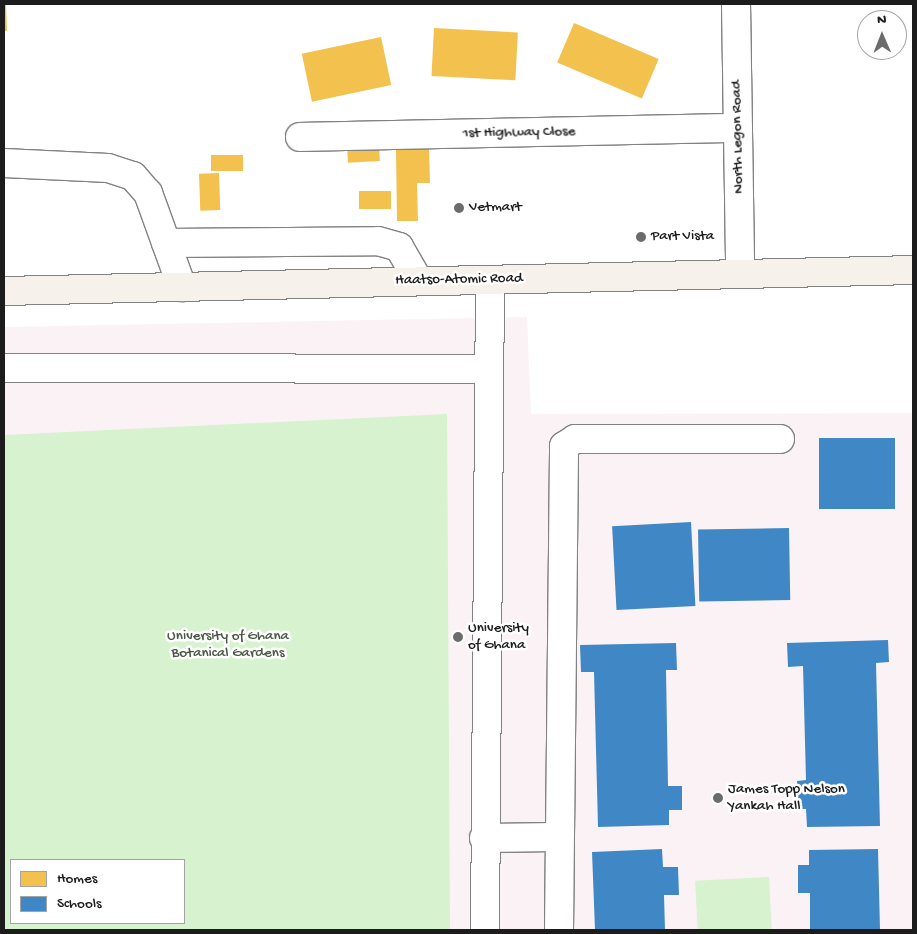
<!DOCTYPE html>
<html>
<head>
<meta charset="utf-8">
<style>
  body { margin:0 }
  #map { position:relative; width:917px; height:934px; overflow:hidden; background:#fff; font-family:"Gochi Hand",sans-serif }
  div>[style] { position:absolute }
  .built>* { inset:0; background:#fbf2f5 }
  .green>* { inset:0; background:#d6f2cf; transform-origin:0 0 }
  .homes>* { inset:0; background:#f2c14e; transform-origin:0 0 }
  .schools>* { inset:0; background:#3f88c5; transform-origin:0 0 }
  .roads { filter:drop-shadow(1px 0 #828282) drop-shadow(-1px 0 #828282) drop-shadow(0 1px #828282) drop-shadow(0 -1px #828282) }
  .minor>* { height:28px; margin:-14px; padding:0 14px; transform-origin:14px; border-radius:14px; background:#fff }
  .major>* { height:28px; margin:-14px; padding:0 14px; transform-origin:14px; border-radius:14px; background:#f6f1eb }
  .dots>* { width:14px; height:14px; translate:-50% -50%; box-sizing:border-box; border:2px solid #fff; border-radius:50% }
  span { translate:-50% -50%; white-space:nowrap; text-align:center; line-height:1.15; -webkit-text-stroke:5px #fff; paint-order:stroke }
  .street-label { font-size:15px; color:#1c1c1c }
  .poi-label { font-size:15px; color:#1c1c1c }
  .left { translate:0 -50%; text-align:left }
  .park-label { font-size:15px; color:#4a5946 }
  .frame { position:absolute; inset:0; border:5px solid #1c1c1c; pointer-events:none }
  .legend { position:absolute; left:10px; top:859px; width:175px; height:65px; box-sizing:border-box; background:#fff; border:1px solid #a4a4a4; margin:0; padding:6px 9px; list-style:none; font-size:15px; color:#1c1c1c }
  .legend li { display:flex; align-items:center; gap:10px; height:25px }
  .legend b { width:25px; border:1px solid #a4a4a4 }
  .north { position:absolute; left:857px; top:10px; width:50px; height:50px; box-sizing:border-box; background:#fff; border:1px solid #a4a4a4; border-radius:50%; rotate:359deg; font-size:14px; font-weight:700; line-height:20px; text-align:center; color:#1c1c1c }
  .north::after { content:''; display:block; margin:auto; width:18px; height:22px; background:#6b6b6b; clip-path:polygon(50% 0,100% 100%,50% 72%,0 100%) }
</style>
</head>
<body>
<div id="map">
  <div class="built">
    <div style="clip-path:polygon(evenodd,527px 317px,531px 414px,913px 413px,913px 930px,4px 930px,4px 327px,527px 317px,11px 860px,184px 860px,184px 923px,11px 923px,11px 860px)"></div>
  </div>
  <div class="green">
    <div style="clip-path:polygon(evenodd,447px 414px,450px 930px,4px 930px,4px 435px,447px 414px,11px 860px,184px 860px,184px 923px,11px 923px,11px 860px)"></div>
    <div style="left:769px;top:877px;width:53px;height:74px;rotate:87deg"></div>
  </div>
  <div class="homes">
    <div style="clip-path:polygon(4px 4px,6px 4px,7px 31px,4px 31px)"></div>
    <div style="left:574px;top:23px;width:92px;height:43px;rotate:23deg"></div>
    <div style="left:434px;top:28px;width:84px;height:48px;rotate:3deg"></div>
    <div style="left:381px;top:37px;width:49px;height:81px;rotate:78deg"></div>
    <div style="left:379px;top:144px;width:17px;height:32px;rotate:87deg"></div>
    <div style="clip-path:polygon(429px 149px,430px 183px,417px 183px,418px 221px,397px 221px,396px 150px)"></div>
    <div style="left:211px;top:155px;width:32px;height:16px"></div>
    <div style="left:219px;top:173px;width:37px;height:20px;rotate:88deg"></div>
    <div style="left:359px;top:191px;width:32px;height:18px"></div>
  </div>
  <div class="schools">
    <div style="left:819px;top:438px;width:76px;height:71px"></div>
    <div style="left:691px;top:522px;width:84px;height:79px;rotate:87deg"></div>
    <div style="left:789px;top:528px;width:72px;height:91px;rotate:89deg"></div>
    <div style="clip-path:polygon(888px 640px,889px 662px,876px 663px,880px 826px,807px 827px,806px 809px,798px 809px,797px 781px,806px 780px,803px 666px,788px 667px,787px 643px)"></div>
    <div style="clip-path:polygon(676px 643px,677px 670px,666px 670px,668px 786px,682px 786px,682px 810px,669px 810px,669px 825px,598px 827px,594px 672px,581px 672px,580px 645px)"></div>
    <div style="clip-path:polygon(662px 849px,663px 867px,678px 867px,679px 895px,664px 895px,665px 930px,595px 930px,592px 852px)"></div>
    <div style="clip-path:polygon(878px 849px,880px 930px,810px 930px,810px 893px,798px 893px,798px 865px,809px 865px,809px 850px)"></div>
  </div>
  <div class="roads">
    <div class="minor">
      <div style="left:736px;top:4px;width:267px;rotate:89.1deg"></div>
      <div style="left:300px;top:137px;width:438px;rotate:-1.2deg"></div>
      <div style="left:4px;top:163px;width:104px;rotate:2.8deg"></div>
      <div style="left:108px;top:168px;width:26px;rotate:18deg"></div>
      <div style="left:133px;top:176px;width:23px;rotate:49deg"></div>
      <div style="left:148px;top:193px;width:100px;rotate:70.1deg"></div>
      <div style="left:166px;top:243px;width:212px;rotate:-0.5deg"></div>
      <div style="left:378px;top:241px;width:22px;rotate:16deg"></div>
      <div style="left:399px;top:247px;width:39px;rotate:60deg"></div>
      <div style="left:4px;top:368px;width:485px;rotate:0.1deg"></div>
      <div style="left:484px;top:838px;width:74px;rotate:-0.8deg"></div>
      <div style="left:485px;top:930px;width:650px;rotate:-89.56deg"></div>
      <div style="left:559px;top:930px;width:484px;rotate:-89.4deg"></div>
      <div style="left:564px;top:446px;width:13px;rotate:-32deg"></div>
      <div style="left:575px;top:439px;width:205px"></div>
    </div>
    <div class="major">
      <div style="left:4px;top:291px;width:909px;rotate:-1.32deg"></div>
    </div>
  </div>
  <div class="dots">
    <div style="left:459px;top:208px;background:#6b6b6b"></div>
    <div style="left:641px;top:237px;background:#6b6b6b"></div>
    <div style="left:458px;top:637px;background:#6b6b6b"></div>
    <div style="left:718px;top:798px;background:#6b6b6b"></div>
  </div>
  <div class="street-label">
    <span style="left:519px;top:133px;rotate:-1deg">1st Highway Close</span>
    <span style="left:738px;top:137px;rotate:-91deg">North Legon Road</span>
    <span style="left:459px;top:280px;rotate:-1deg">Haatso-Atomic Road</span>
  </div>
  <div class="poi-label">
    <span class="left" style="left:469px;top:208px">Vetmart</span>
    <span class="left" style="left:651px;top:237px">Part Vista</span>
    <span class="left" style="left:468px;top:637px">University<br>of Ghana</span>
    <span class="left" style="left:728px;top:798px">James Topp Nelson<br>Yankah Hall</span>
  </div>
  <div class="park-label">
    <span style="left:228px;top:645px">University of Ghana<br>Botanical Gardens</span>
  </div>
  <div class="frame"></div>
  <ul class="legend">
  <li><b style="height:14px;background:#f2c14e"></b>Homes</li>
  <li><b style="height:14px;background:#3f88c5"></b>Schools</li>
  </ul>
  <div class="north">N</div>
</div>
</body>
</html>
